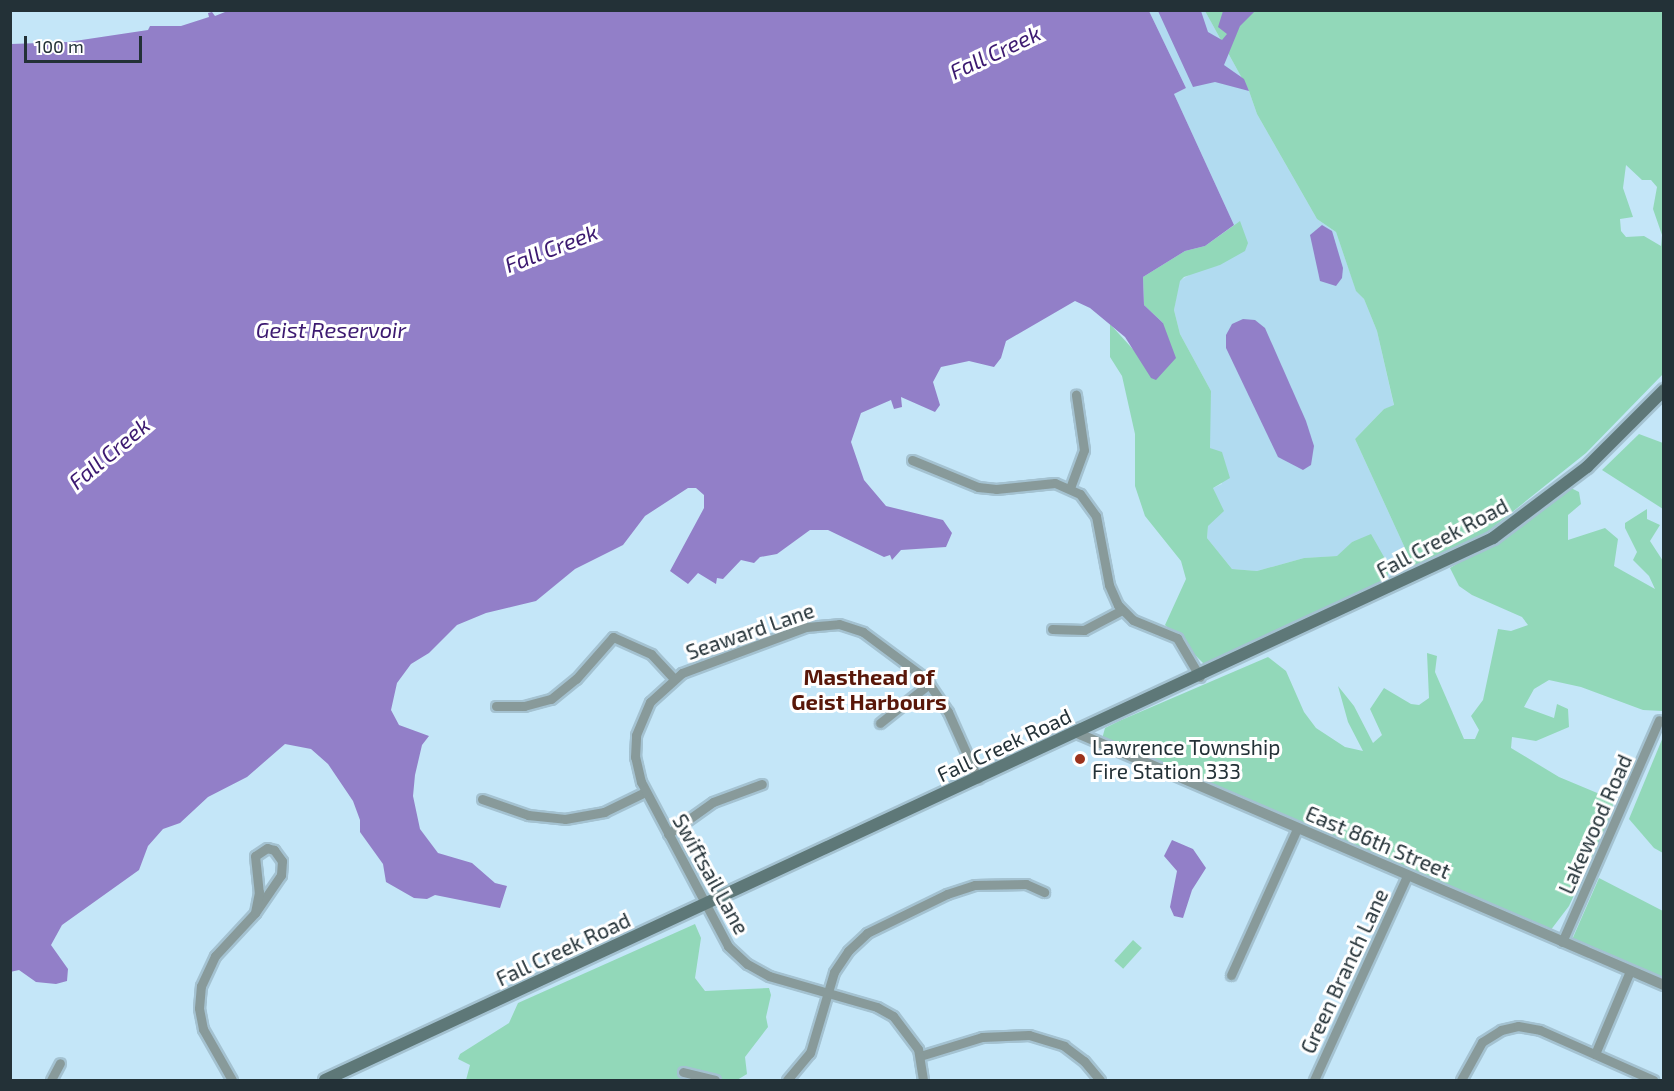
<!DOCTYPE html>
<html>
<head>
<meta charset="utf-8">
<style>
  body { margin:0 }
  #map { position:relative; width:1674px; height:1091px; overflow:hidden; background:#c4e6f8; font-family:"Exo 2",sans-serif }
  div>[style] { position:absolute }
  .built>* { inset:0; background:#b1dbf0 }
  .green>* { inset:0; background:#92d8b9; transform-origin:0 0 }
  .water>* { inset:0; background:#927fc8 }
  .roads { filter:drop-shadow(2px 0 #a4c2d1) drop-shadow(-2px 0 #a4c2d1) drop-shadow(0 2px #a4c2d1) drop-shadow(0 -2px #a4c2d1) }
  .minor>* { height:9px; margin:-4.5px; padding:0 4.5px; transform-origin:4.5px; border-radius:4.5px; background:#889a9a }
  .tertiary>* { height:10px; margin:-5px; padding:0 5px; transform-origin:5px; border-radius:5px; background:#889a9a }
  .secondary>* { height:12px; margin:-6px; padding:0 6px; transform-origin:6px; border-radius:6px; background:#5e7878 }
  .dots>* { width:16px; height:16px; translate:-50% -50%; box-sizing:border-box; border:3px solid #fff; border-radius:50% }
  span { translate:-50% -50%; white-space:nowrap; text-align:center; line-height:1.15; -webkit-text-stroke:6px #fff; paint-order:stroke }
  .street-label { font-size:21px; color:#233137 }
  .poi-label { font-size:21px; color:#233137 }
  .left { translate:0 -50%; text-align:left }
  .water-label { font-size:22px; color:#3c1970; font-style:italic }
  .neighbourhood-label { font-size:22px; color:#591709; font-weight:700 }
  .frame { position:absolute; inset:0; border:12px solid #233137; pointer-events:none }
  .scale { position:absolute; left:24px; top:36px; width:118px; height:27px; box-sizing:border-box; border:3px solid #233137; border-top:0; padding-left:8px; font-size:18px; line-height:21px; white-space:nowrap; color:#233137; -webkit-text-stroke:4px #fff; paint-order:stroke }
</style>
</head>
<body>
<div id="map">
  <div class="built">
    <div style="clip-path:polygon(1149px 11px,1205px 11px,1249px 91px,1257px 114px,1317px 219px,1336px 232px,1356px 290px,1364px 299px,1377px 331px,1394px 406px,1384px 409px,1355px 439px,1415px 570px,1388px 584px,1366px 538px,1352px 542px,1338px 556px,1304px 558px,1257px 571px,1232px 569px,1207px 538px,1208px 526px,1219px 506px,1213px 488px,1222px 484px,1216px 451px,1210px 448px,1207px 438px,1211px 391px,1180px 334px,1174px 310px,1179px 281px,1198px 270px,1220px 265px,1239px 222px,1234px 225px,1174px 94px,1186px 88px)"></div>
  </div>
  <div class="green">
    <div style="clip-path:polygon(evenodd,1205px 11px,1663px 11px,1663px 374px,1586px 453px,1476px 541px,1415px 570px,1355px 439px,1384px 409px,1394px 405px,1377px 331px,1364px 299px,1356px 291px,1336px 232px,1317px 219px,1257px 114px,1249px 91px,1205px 11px,1626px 165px,1642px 180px,1651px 180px,1657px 187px,1653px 209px,1662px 235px,1661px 246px,1644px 236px,1626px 237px,1621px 231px,1620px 219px,1633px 217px,1623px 188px,1626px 165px)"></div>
    <div style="clip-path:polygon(1240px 221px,1248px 243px,1245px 251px,1220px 265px,1184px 277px,1180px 281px,1174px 310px,1180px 334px,1211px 391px,1210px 448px,1222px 452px,1230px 478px,1213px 488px,1224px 511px,1208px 526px,1207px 538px,1232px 569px,1257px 571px,1304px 558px,1337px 556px,1352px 542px,1371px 534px,1388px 564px,1388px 584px,1205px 665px,1165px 625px,1186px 579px,1181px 561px,1145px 516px,1135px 486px,1135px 434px,1122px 376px,1110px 357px,1110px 324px,1140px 357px,1163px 323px,1144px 305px,1143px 277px,1185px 251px,1205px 246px)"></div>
    <div style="clip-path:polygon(1639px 434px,1663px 443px,1663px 509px,1602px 470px)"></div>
    <div style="clip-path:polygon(1569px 487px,1579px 492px,1581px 504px,1568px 515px,1568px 540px,1605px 528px,1618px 539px,1614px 566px,1655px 589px,1649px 576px,1633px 560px,1637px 552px,1625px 528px,1625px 523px,1647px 509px,1647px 519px,1660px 525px,1650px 541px,1663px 561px,1663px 711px,1643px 710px,1581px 687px,1549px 680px,1534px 689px,1524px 707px,1554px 718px,1557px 704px,1568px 709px,1569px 727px,1536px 741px,1512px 737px,1511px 748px,1559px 777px,1614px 800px,1611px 816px,1569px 906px,1550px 931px,1102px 739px,1105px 728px,1119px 721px,1268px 657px,1286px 671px,1304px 712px,1316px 728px,1345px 747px,1363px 751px,1348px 722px,1338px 686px,1354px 706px,1373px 743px,1382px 735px,1370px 709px,1384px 688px,1411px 704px,1419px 705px,1429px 698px,1427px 653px,1437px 656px,1435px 672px,1464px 739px,1475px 739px,1479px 730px,1471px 716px,1483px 700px,1498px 629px,1511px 631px,1528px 625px,1522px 617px,1472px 595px,1459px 586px,1450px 568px,1505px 535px)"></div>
    <div style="clip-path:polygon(1663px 737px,1663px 853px,1654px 848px,1629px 819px)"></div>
    <div style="clip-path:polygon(1599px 878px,1663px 911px,1663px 981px,1571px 942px)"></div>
    <div style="clip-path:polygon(695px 924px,701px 938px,695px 978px,705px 991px,769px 988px,771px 995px,766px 1017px,768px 1027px,745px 1057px,747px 1074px,737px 1080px,466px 1080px,470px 1065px,458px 1059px,460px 1054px,509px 1023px,518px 1003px)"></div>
    <div style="left:1133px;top:940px;width:12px;height:28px;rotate:42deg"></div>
  </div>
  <div class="water">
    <div style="clip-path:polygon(230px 10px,1149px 11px,1186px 88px,1174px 94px,1234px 225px,1205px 246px,1185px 251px,1143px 277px,1144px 305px,1163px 323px,1176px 358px,1156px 380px,1151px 378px,1125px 337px,1090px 308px,1075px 301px,1006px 341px,1001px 358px,994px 367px,969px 361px,941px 367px,933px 382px,940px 405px,935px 412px,901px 397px,902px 407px,894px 409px,891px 400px,861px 413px,851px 442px,864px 480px,886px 506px,943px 520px,952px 533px,946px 547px,901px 550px,892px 560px,890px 555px,884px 557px,828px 530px,810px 530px,777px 554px,760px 557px,754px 563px,741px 560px,723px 579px,717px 578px,716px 584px,698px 573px,688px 584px,670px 571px,704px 508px,704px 495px,696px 488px,688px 488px,645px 516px,623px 545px,575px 569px,536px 601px,486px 613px,457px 625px,429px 653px,411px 664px,397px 683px,391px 710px,399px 725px,429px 736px,422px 745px,415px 775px,413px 796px,420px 829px,438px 853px,472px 863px,495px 883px,507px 886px,500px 908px,435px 895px,427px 899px,414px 898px,386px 882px,383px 864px,360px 832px,360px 820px,353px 801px,328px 764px,311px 749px,285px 744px,247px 777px,208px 797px,180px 823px,163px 829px,148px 846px,139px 870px,62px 925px,51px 945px,68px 969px,67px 981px,56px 984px,36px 982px,19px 970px,10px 972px,11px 44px,68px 42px,148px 30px,150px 26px,181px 26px,209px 17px,208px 13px,212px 12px,215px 16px)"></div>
    <div style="clip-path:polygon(1158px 11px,1201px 11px,1208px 32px,1222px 40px,1227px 34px,1218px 27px,1223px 11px,1255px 11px,1240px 26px,1224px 65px,1244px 79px,1249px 91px,1215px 82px,1193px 87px)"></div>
    <div style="clip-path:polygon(1322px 225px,1332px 231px,1343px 268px,1342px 278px,1336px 286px,1320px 281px,1310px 235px)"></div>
    <div style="clip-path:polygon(1243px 319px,1255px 320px,1265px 328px,1306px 421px,1314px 446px,1311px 465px,1303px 470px,1278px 457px,1226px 348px,1226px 335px,1232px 324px)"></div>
    <div style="clip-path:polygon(1172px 840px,1193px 849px,1206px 868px,1192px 890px,1183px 918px,1174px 916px,1170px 907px,1177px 871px,1164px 856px)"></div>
  </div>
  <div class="roads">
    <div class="minor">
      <div style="left:912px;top:460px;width:71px;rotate:22.2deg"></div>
      <div style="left:978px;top:487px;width:18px;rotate:6deg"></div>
      <div style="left:996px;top:489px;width:59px;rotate:-5.8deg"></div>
      <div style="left:1055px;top:483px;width:27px;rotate:24deg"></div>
      <div style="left:1080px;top:494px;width:27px;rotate:54deg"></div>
      <div style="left:1096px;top:516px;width:70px;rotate:79.3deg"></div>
      <div style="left:1109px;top:585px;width:22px;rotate:66deg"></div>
      <div style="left:1118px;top:605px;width:21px;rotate:45deg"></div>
      <div style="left:1133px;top:620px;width:48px;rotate:22.2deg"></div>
      <div style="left:1177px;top:638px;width:45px;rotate:59.5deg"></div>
      <div style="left:1070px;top:488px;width:40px;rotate:-69.8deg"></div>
      <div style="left:1084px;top:450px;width:56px;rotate:-98.3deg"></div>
      <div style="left:1052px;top:629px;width:32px;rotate:2deg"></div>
      <div style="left:1084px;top:630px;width:43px;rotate:-27.8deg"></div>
      <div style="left:496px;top:706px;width:28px"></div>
      <div style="left:524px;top:706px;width:28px;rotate:-15deg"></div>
      <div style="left:551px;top:699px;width:32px;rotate:-39deg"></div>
      <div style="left:576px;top:679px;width:56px;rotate:-48.6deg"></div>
      <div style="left:613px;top:637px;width:42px;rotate:24.1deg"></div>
      <div style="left:651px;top:654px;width:33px;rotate:47deg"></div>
      <div style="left:880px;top:723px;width:63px;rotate:-38.5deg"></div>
      <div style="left:482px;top:799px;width:49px;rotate:19.2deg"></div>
      <div style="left:528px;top:815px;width:37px;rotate:6deg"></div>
      <div style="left:565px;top:819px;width:40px;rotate:-10deg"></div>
      <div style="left:604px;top:812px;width:46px;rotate:-26deg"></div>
      <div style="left:668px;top:834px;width:55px;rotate:-35.4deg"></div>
      <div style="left:713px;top:802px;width:52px;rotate:-20.2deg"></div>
      <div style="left:1562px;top:942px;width:242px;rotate:-66.4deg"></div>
      <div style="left:1231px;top:975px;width:160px;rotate:-65.7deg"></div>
      <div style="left:1595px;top:1054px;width:90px;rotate:-67.1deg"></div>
      <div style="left:920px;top:1056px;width:65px;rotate:-17deg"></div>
      <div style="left:982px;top:1037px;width:47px;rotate:-2.4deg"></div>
      <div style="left:1029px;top:1035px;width:37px;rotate:17deg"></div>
      <div style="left:1064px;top:1046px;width:25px;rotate:37deg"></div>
      <div style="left:1084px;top:1061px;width:25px;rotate:50deg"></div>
      <div style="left:683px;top:1072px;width:33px;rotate:14deg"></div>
      <div style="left:51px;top:1080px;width:19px;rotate:-62deg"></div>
      <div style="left:232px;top:1080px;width:59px;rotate:-119.6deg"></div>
      <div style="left:203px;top:1029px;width:21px;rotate:-101deg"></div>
      <div style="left:199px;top:1008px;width:22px;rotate:-85deg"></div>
      <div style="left:201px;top:986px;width:33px;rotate:-65deg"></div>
      <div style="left:215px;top:956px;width:59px;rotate:-47.1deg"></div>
      <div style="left:255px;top:913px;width:46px;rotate:-55.6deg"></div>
      <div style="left:281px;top:875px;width:14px;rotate:-86deg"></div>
      <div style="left:282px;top:861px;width:14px;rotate:-126deg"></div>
      <div style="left:274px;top:850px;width:7px;rotate:-164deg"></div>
      <div style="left:267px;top:848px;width:14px;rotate:146deg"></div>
      <div style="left:255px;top:856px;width:36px;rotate:84deg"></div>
      <div style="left:259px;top:892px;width:21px;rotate:101deg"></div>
      <div style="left:787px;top:1080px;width:35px;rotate:-50deg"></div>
      <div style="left:810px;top:1053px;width:84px;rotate:-73.5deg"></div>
      <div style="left:834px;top:972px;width:25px;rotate:-56deg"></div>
      <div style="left:848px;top:951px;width:26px;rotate:-43deg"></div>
      <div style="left:867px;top:933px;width:89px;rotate:-26deg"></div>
      <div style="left:947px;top:894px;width:29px;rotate:-18deg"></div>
      <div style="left:975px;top:885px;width:51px;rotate:-1.1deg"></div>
      <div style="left:1026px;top:884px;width:20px;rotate:24deg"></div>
      <div style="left:923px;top:1080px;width:31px;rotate:-99deg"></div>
      <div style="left:918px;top:1049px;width:41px;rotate:-127.1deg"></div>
      <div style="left:893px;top:1016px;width:18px;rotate:-151deg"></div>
      <div style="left:877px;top:1007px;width:112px;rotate:-164deg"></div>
      <div style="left:769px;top:976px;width:25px;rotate:-151deg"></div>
      <div style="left:747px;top:964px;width:26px;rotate:-137deg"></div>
      <div style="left:728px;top:946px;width:186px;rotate:-117.9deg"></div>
      <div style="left:641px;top:782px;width:26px;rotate:-103deg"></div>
      <div style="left:635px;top:757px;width:22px;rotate:-87deg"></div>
      <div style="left:636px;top:735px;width:36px;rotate:-67deg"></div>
      <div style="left:650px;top:702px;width:43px;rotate:-42.2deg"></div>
      <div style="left:682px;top:673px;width:132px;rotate:-20.4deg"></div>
      <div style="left:806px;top:627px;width:33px;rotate:-5deg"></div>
      <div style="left:839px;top:624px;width:25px;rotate:18deg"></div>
      <div style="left:863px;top:632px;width:77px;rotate:36.6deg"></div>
      <div style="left:925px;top:678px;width:41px;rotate:55.9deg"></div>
      <div style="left:948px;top:712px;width:73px;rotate:65.9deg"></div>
      <div style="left:1314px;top:1080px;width:224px;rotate:-65.5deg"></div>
      <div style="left:1461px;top:1080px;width:43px;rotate:-61.1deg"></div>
      <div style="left:1482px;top:1042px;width:22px;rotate:-32deg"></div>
      <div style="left:1501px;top:1030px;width:17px;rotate:-13deg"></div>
      <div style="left:1518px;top:1026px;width:22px;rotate:10deg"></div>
      <div style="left:1540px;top:1030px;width:124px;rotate:23.9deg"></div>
    </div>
    <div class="tertiary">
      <div style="left:1077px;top:733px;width:639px;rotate:23.23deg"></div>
    </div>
    <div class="secondary">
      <div style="left:325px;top:1080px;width:1288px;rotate:-24.89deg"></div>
      <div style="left:1493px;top:538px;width:118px;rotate:-37.1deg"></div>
      <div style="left:1587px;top:467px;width:109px;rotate:-45deg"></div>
    </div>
  </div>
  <div class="dots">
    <div style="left:1080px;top:759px;background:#9b321c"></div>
  </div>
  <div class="street-label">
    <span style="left:1442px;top:538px;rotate:-28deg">Fall Creek Road</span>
    <span style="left:750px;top:631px;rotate:-19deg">Seaward Lane</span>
    <span style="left:1004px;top:745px;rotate:-25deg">Fall Creek Road</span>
    <span style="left:1595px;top:824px;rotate:-66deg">Lakewood Road</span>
    <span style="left:1378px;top:842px;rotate:23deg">East 86th Street</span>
    <span style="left:711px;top:874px;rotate:61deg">Swiftsail Lane</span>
    <span style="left:563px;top:949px;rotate:-25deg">Fall Creek Road</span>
    <span style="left:1344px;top:971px;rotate:-65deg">Green Branch Lane</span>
  </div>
  <div class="poi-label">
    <span class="left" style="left:1092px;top:759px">Lawrence Township<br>Fire Station 333</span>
  </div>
  <div class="water-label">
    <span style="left:995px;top:52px;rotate:-25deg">Fall Creek</span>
    <span style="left:551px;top:248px;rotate:-21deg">Fall Creek</span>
    <span style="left:331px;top:330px">Geist Reservoir</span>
    <span style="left:109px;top:453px;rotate:-40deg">Fall Creek</span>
  </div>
  <div class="neighbourhood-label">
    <span style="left:869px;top:689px">Masthead of<br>Geist Harbours</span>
  </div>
  <div class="frame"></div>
  <div class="scale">100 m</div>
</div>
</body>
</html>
